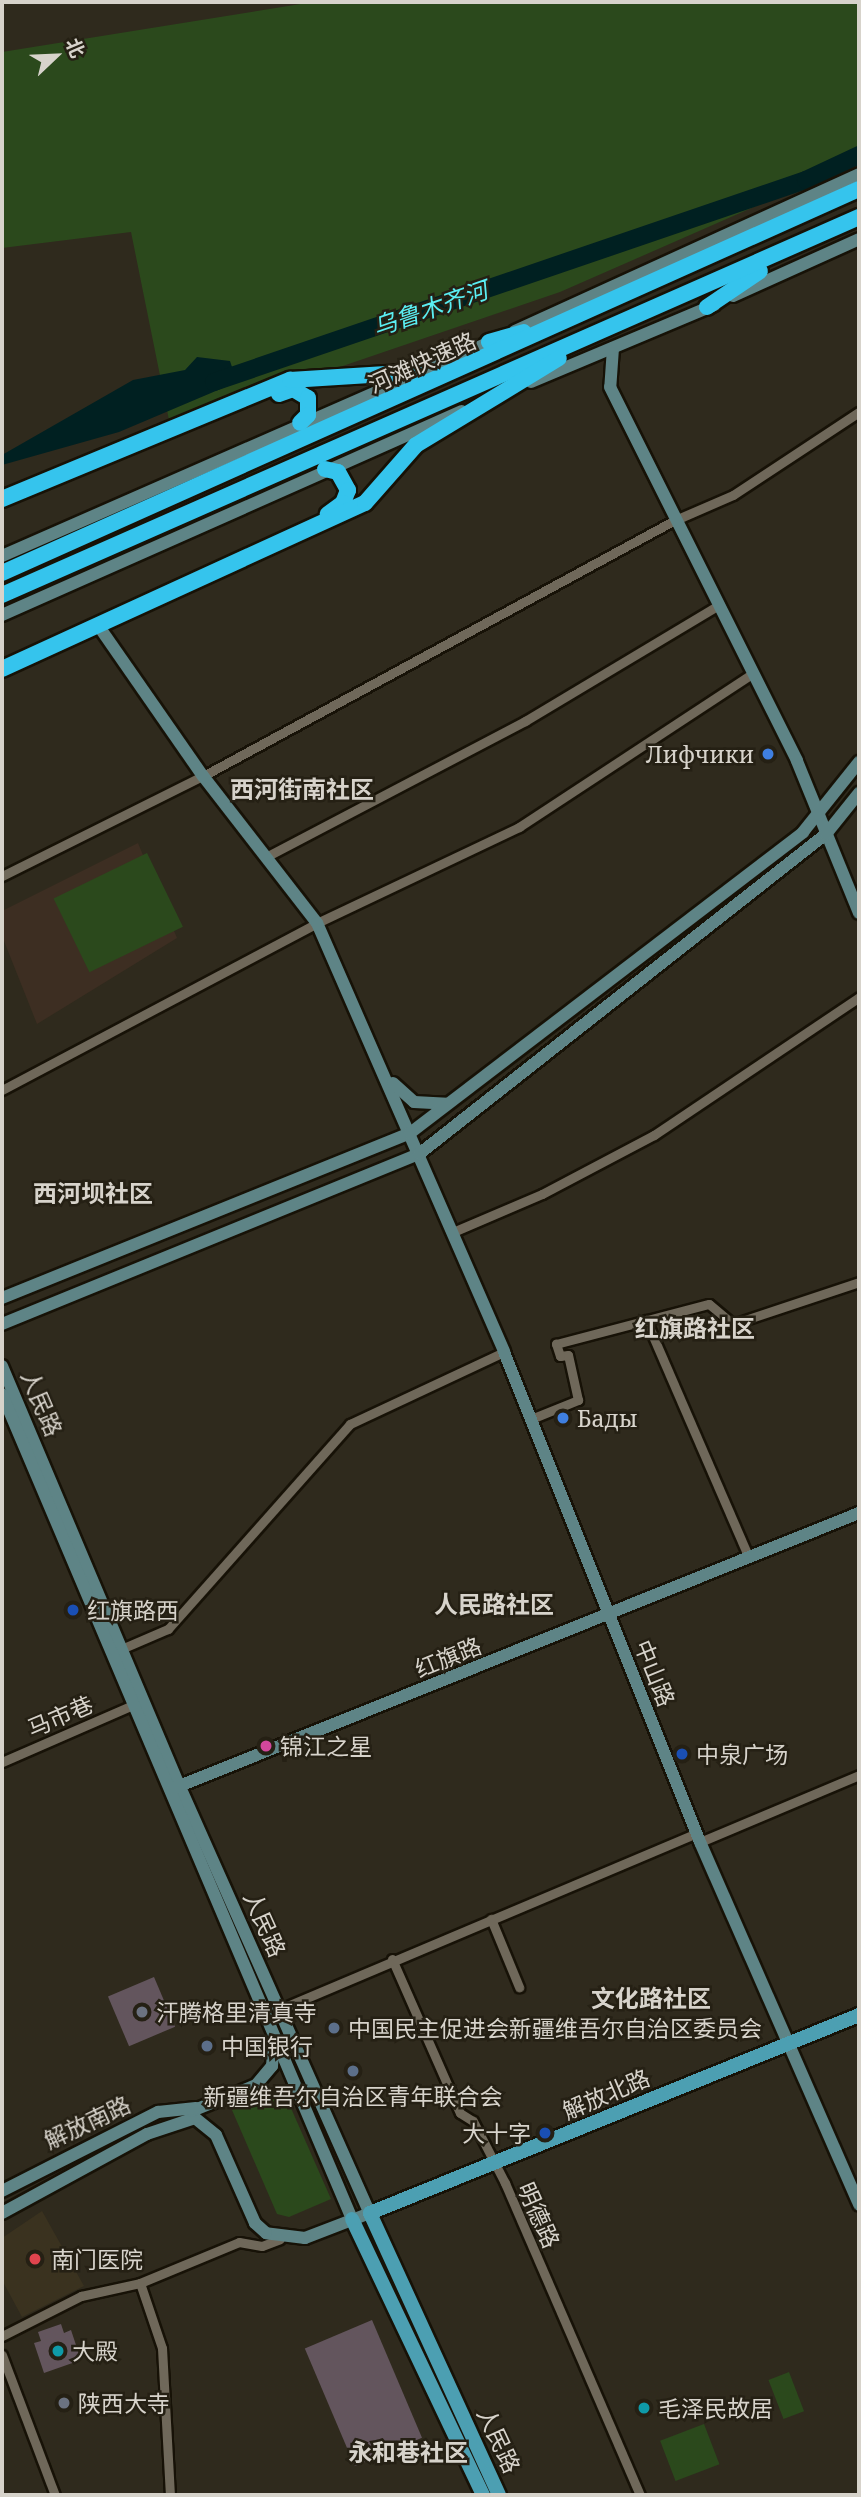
<!DOCTYPE html>
<html>
<head>
<meta charset="utf-8">
<style>
  body { margin:0 }
  #map { position:relative; width:861px; height:2497px; overflow:hidden; background:#2f2a1d; font-family:"Noto Serif","Noto Sans SC",serif }
  div>[style] { position:absolute }
  .built>* { inset:0; background:#3a321f }
  .education>* { inset:0; background:#3d2e22 }
  .green>* { inset:0; background:#2b491c; transform-origin:0 0 }
  .water>* { inset:0; background:#002021 }
  .river>* { height:18px; margin:-9px; padding:0 9px; transform-origin:9px; border-radius:9px; background:#002021 }
  .building>* { inset:0; background:#63555d; transform-origin:0 0 }
  .roads { filter:drop-shadow(2px 0 #171207) drop-shadow(-2px 0 #171207) drop-shadow(0 2px #171207) drop-shadow(0 -2px #171207) }
  .street>* { height:9px; margin:-4.5px; padding:0 4.5px; transform-origin:4.5px; border-radius:4.5px; background:#6f685a }
  .secondary>* { height:12px; margin:-6px; padding:0 6px; transform-origin:6px; border-radius:6px; background:#5e8486 }
  .primary>* { height:14px; margin:-7px; padding:0 7px; transform-origin:7px; border-radius:7px; background:#4c9fb2 }
  .highway>* { height:16px; margin:-8px; padding:0 8px; transform-origin:8px; border-radius:8px; background:#35c4ed }
  .dots>* { width:19px; height:19px; translate:-50% -50%; box-sizing:border-box; border:4px solid #252014; border-radius:50% }
  span { translate:-50% -50%; white-space:nowrap; text-align:center; line-height:1.15; -webkit-text-stroke:5px #252014; paint-order:stroke }
  .street-label { font-size:23px; color:#d7d3cb }
  .poi-label { font-size:23px; color:#d7d3cb }
  .right { translate:-100% -50%; text-align:right }
  .left { translate:0 -50%; text-align:left }
  .water-label { font-size:24px; color:#5aeef2; font-style:italic }
  .neighbourhood-label { font-size:24px; color:#d7d3cb; font-weight:700 }
  .frame { position:absolute; inset:0; border:4px solid #d7d3cb; pointer-events:none }
  .north { position:absolute; left:21px; top:21px; width:70px; height:70px; -webkit-text-stroke:5px #252014; paint-order:stroke; rotate:67deg; font-size:19px; font-weight:700; line-height:28px; text-align:center; color:#d7d3cb }
  .north::after { content:''; display:block; margin:auto; width:24px; height:32px; background:#d7d3cb; clip-path:polygon(50% 0,100% 100%,50% 72%,0 100%) }
</style>
</head>
<body>
<div id="map">
  <div class="built">
    <div style="clip-path:polygon(42px 2211px,84px 2286px,22px 2317px,2px 2280px,2px 2238px)"></div>
  </div>
  <div class="education">
    <div style="clip-path:polygon(138px 843px,177px 938px,37px 1024px,2px 936px,2px 911px)"></div>
  </div>
  <div class="green">
    <div style="clip-path:polygon(313px 2px,859px 2px,859px 161px,560px 292px,170px 425px,131px 232px,2px 248px,2px 52px)"></div>
    <div style="left:147px;top:853px;width:82px;height:104px;rotate:64deg"></div>
    <div style="clip-path:polygon(283px 2090px,331px 2199px,289px 2217px,277px 2214px,232px 2110px)"></div>
    <div style="left:789px;top:2372px;width:42px;height:22px;rotate:69deg"></div>
    <div style="left:704px;top:2424px;width:43px;height:47px;rotate:69deg"></div>
  </div>
  <div class="water">
    <div style="clip-path:polygon(197px 357px,230px 361px,237px 382px,119px 432px,2px 465px,2px 455px,133px 380px,185px 370px)"></div>
  </div>
  <div class="river">
    <div style="left:214px;top:382px;width:626px;rotate:-18.84deg"></div>
    <div style="left:806px;top:180px;width:59px;rotate:-25.3deg"></div>
  </div>
  <div class="building">
    <div style="left:154px;top:1977px;width:54px;height:50px;rotate:67deg"></div>
    <div style="left:372px;top:2320px;width:128px;height:73px;rotate:67deg"></div>
    <div style="clip-path:polygon(61px 2324px,64px 2333px,71px 2330px,81px 2360px,44px 2373px,34px 2343px,41px 2341px,38px 2332px)"></div>
  </div>
  <div class="roads">
    <div class="street">
      <div style="left:266px;top:857px;width:293px;rotate:-27.7deg"></div>
      <div style="left:525px;top:721px;width:224px;rotate:-30.9deg"></div>
      <div style="left:2px;top:876px;width:225px;rotate:-26.5deg"></div>
      <div style="left:203px;top:776px;width:535px;rotate:-28.48deg"></div>
      <div style="left:673px;top:521px;width:65px;rotate:-23.4deg"></div>
      <div style="left:733px;top:495px;width:151px;rotate:-33.4deg"></div>
      <div style="left:2px;top:1090px;width:357px;rotate:-27.9deg"></div>
      <div style="left:317px;top:923px;width:224px;rotate:-25.4deg"></div>
      <div style="left:519px;top:827px;width:279px;rotate:-33.3deg"></div>
      <div style="left:453px;top:1232px;width:97px;rotate:-23.1deg"></div>
      <div style="left:542px;top:1194px;width:127px;rotate:-27.8deg"></div>
      <div style="left:654px;top:1135px;width:247px;rotate:-33.9deg"></div>
      <div style="left:646px;top:1320px;width:259px;rotate:66.6deg"></div>
      <div style="left:531px;top:1419px;width:51px;rotate:-22deg"></div>
      <div style="left:578px;top:1400px;width:46px;rotate:-102.5deg"></div>
      <div style="left:568px;top:1355px;width:8px;rotate:173deg"></div>
      <div style="left:560px;top:1356px;width:13px;rotate:-108deg"></div>
      <div style="left:556px;top:1344px;width:158px;rotate:-14.7deg"></div>
      <div style="left:709px;top:1304px;width:31px;rotate:40deg"></div>
      <div style="left:733px;top:1324px;width:133px;rotate:-18.4deg"></div>
      <div style="left:121px;top:1649px;width:51px;rotate:-23.1deg"></div>
      <div style="left:168px;top:1629px;width:274px;rotate:-48.4deg"></div>
      <div style="left:350px;top:1424px;width:170px;rotate:-25.1deg"></div>
      <div style="left:2px;top:1762px;width:143px;rotate:-23.5deg"></div>
      <div style="left:700px;top:1842px;width:173px;rotate:-22.8deg"></div>
      <div style="left:491px;top:1919px;width:74px;rotate:67.6deg"></div>
      <div style="left:392px;top:1959px;width:168px;rotate:66.2deg"></div>
      <div style="left:460px;top:2113px;width:15px;rotate:32deg"></div>
      <div style="left:473px;top:2121px;width:70px;rotate:62.7deg"></div>
      <div style="left:505px;top:2183px;width:340px;rotate:66.6deg"></div>
      <div style="left:278px;top:2010px;width:455px;rotate:-22.9deg"></div>
      <div style="left:140px;top:2283px;width:69px;rotate:71.3deg"></div>
      <div style="left:162px;top:2348px;width:147px;rotate:86.9deg"></div>
      <div style="left:2px;top:2336px;width:89px;rotate:-26.9deg"></div>
      <div style="left:81px;top:2296px;width:60px;rotate:-12.4deg"></div>
      <div style="left:140px;top:2283px;width:107px;rotate:-22.5deg"></div>
      <div style="left:239px;top:2242px;width:23px;rotate:10deg"></div>
      <div style="left:262px;top:2246px;width:19px;rotate:-21deg"></div>
      <div style="left:2px;top:2355px;width:150px;rotate:69.3deg"></div>
    </div>
    <div class="secondary">
      <div style="left:733px;top:296px;width:138px;rotate:-24.3deg"></div>
      <div style="left:515px;top:331px;width:378px;rotate:-24.5deg"></div>
      <div style="left:613px;top:348px;width:39px;rotate:94deg"></div>
      <div style="left:610px;top:387px;width:418px;rotate:63.4deg"></div>
      <div style="left:797px;top:761px;width:164px;rotate:67.8deg"></div>
      <div style="left:531px;top:382px;width:199px;rotate:-22.8deg"></div>
      <div style="left:2px;top:556px;width:538px;rotate:-23.66deg"></div>
      <div style="left:2px;top:615px;width:503px;rotate:-23.92deg"></div>
      <div style="left:100px;top:628px;width:180px;rotate:55.2deg"></div>
      <div style="left:203px;top:776px;width:186px;rotate:52.2deg"></div>
      <div style="left:317px;top:923px;width:468px;rotate:66.4deg"></div>
      <div style="left:504px;top:1352px;width:528px;rotate:68.2deg"></div>
      <div style="left:700px;top:1842px;width:396px;rotate:66.3deg"></div>
      <div style="left:393px;top:1083px;width:28px;rotate:42deg"></div>
      <div style="left:414px;top:1102px;width:33px;rotate:3deg"></div>
      <div style="left:2px;top:1298px;width:440px;rotate:-22deg"></div>
      <div style="left:410px;top:1133px;width:495px;rotate:-37.4deg"></div>
      <div style="left:803px;top:832px;width:90px;rotate:-51.3deg"></div>
      <div style="left:2px;top:1324px;width:450px;rotate:-22.2deg"></div>
      <div style="left:419px;top:1154px;width:518px;rotate:-38.18deg"></div>
      <div style="left:826px;top:834px;width:53px;rotate:-51.2deg"></div>
      <div style="left:2px;top:1366px;width:457px;rotate:67.1deg"></div>
      <div style="left:180px;top:1787px;width:466px;rotate:66deg"></div>
      <div style="left:370px;top:2213px;width:70px;rotate:159deg"></div>
      <div style="left:305px;top:2238px;width:39px;rotate:-173deg"></div>
      <div style="left:266px;top:2233px;width:15px;rotate:-138deg"></div>
      <div style="left:255px;top:2223px;width:96px;rotate:-113.9deg"></div>
      <div style="left:216px;top:2135px;width:27px;rotate:-141deg"></div>
      <div style="left:195px;top:2118px;width:51px;rotate:161.6deg"></div>
      <div style="left:147px;top:2134px;width:165px;rotate:151.4deg"></div>
      <div style="left:2px;top:1394px;width:896px;rotate:67.01deg"></div>
      <div style="left:172px;top:1789px;width:740px;rotate:-21.89deg"></div>
      <div style="left:192px;top:2111px;width:69px;rotate:-22.1deg"></div>
      <div style="left:256px;top:2085px;width:25px;rotate:-50deg"></div>
      <div style="left:272px;top:2066px;width:23px;rotate:-85deg"></div>
      <div style="left:2px;top:2191px;width:175px;rotate:-26.9deg"></div>
      <div style="left:158px;top:2112px;width:38px;rotate:-6deg"></div>
    </div>
    <div class="primary">
      <div style="left:352px;top:2219px;width:306px;rotate:64.6deg"></div>
      <div style="left:499px;top:2495px;width:310px;rotate:-114.6deg"></div>
      <div style="left:370px;top:2213px;width:528px;rotate:-22.04deg"></div>
    </div>
    <div class="highway">
      <div style="left:707px;top:307px;width:64px;rotate:-34.2deg"></div>
      <div style="left:489px;top:342px;width:36px;rotate:-16deg"></div>
      <div style="left:279px;top:394px;width:15px;rotate:-20deg"></div>
      <div style="left:293px;top:389px;width:17px;rotate:31deg"></div>
      <div style="left:308px;top:398px;width:17px;rotate:90deg"></div>
      <div style="left:308px;top:415px;width:11px;rotate:135deg"></div>
      <div style="left:325px;top:469px;width:13px;rotate:13deg"></div>
      <div style="left:338px;top:472px;width:21px;rotate:61deg"></div>
      <div style="left:348px;top:490px;width:14px;rotate:111deg"></div>
      <div style="left:343px;top:503px;width:19px;rotate:144deg"></div>
      <div style="left:2px;top:499px;width:312px;rotate:-22.5deg"></div>
      <div style="left:290px;top:380px;width:128px;rotate:-3.6deg"></div>
      <div style="left:2px;top:573px;width:939px;rotate:-24.14deg"></div>
      <div style="left:2px;top:595px;width:937px;rotate:-23.8deg"></div>
      <div style="left:2px;top:669px;width:399px;rotate:-24.6deg"></div>
      <div style="left:365px;top:503px;width:77px;rotate:-48.7deg"></div>
      <div style="left:416px;top:445px;width:167px;rotate:-31.3deg"></div>
    </div>
  </div>
  <div class="dots">
    <div style="left:768px;top:754px;background:#3f7fe0"></div>
    <div style="left:563px;top:1418px;background:#3f7fe0"></div>
    <div style="left:73px;top:1610px;background:#1a4fb4"></div>
    <div style="left:266px;top:1746px;background:#d1479c"></div>
    <div style="left:682px;top:1754px;background:#1a4fb4"></div>
    <div style="left:142px;top:2012px;background:#6b7280"></div>
    <div style="left:334px;top:2028px;background:#5c6f8a"></div>
    <div style="left:207px;top:2046px;background:#5c6f8a"></div>
    <div style="left:353px;top:2071px;background:#5c6f8a"></div>
    <div style="left:545px;top:2133px;background:#1a4fb4"></div>
    <div style="left:35px;top:2259px;background:#e0444e"></div>
    <div style="left:58px;top:2351px;background:#0f9aa8"></div>
    <div style="left:64px;top:2403px;background:#6b7280"></div>
    <div style="left:644px;top:2408px;background:#0f9aa8"></div>
  </div>
  <div class="street-label">
    <span style="left:422px;top:362px;rotate:-24deg">河滩快速路</span>
    <span style="left:42px;top:1403px;rotate:67deg">人民路</span>
    <span style="left:448px;top:1657px;rotate:-22deg">红旗路</span>
    <span style="left:655px;top:1673px;rotate:68deg">中山路</span>
    <span style="left:60px;top:1716px;rotate:-23deg">马市巷</span>
    <span style="left:265px;top:1924px;rotate:66deg">人民路</span>
    <span style="left:606px;top:2094px;rotate:-23deg">解放北路</span>
    <span style="left:87px;top:2122px;rotate:-25deg">解放南路</span>
    <span style="left:539px;top:2215px;rotate:66deg">明德路</span>
    <span style="left:499px;top:2440px;rotate:65deg">人民路</span>
  </div>
  <div class="poi-label">
    <span class="right" style="left:754px;top:754px">Лифчики</span>
    <span class="left" style="left:577px;top:1418px">Бады</span>
    <span class="left" style="left:87px;top:1610px">红旗路西</span>
    <span class="left" style="left:280px;top:1746px">锦江之星</span>
    <span class="left" style="left:696px;top:1754px">中泉广场</span>
    <span class="left" style="left:156px;top:2012px">汗腾格里清真寺</span>
    <span class="left" style="left:348px;top:2028px">中国民主促进会新疆维吾尔自治区委员会</span>
    <span class="left" style="left:221px;top:2046px">中国银行</span>
    <span style="left:353px;top:2096px">新疆维吾尔自治区青年联合会</span>
    <span class="right" style="left:531px;top:2133px">大十字</span>
    <span class="left" style="left:51px;top:2259px">南门医院</span>
    <span class="left" style="left:72px;top:2351px">大殿</span>
    <span class="left" style="left:78px;top:2403px">陕西大寺</span>
    <span class="left" style="left:658px;top:2408px">毛泽民故居</span>
  </div>
  <div class="water-label">
    <span style="left:430px;top:308px;rotate:-19deg">乌鲁木齐河</span>
  </div>
  <div class="neighbourhood-label">
    <span style="left:302px;top:789px">西河街南社区</span>
    <span style="left:93px;top:1193px">西河坝社区</span>
    <span style="left:695px;top:1328px">红旗路社区</span>
    <span style="left:494px;top:1604px">人民路社区</span>
    <span style="left:651px;top:1998px">文化路社区</span>
    <span style="left:408px;top:2452px">永和巷社区</span>
  </div>
  <div class="frame"></div>
  <div class="north">北</div>
</div>
</body>
</html>
